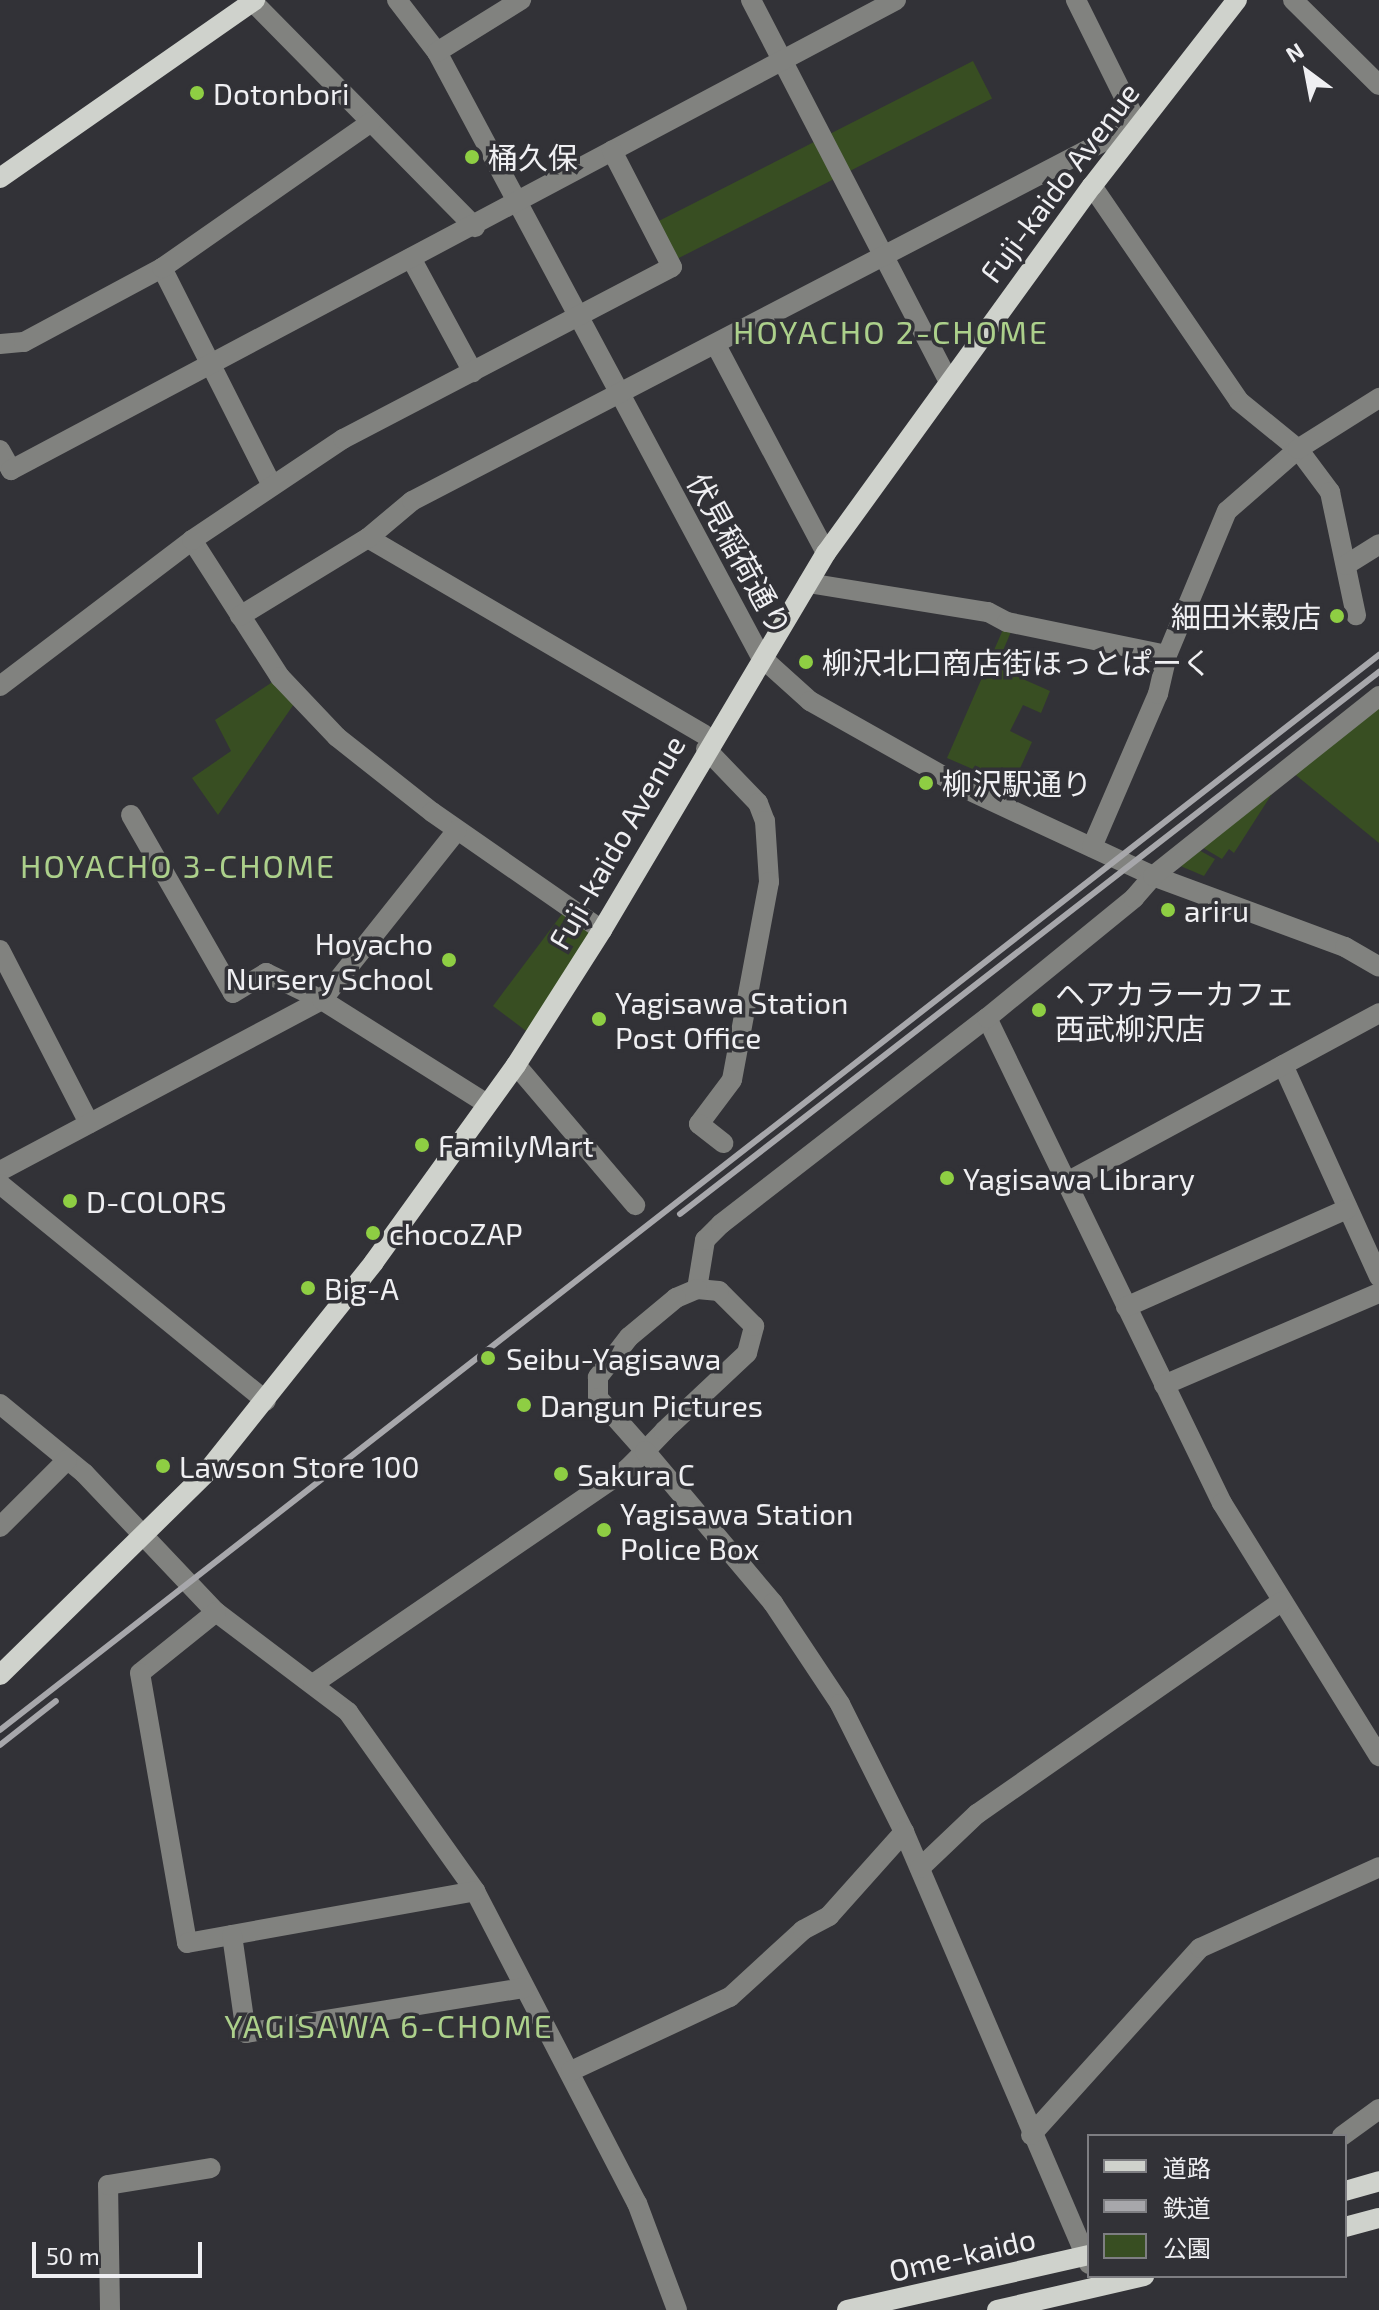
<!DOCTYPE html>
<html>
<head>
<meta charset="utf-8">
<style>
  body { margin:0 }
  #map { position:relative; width:1379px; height:2310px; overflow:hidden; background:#323237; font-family:"Exo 2","Noto Sans JP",sans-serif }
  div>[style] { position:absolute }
  .green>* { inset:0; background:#384e22; transform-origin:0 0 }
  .minor>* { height:20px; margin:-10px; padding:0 10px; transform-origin:10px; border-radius:10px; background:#81827f }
  .major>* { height:20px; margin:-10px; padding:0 10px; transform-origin:10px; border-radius:10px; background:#cfd2cc }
  .rail>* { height:6px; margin:-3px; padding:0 3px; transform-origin:3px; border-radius:3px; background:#a7a7ab }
  .dots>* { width:22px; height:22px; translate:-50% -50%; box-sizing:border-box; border:4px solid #323237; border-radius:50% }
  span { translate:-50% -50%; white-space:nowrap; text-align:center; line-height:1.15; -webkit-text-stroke:7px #323237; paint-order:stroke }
  .poi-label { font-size:30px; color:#efeff2 }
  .left { translate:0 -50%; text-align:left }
  .right { translate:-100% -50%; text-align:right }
  .street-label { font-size:30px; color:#efeff2 }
  .neighbourhood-label { font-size:32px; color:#acd08b; letter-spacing:2px }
  .legend { position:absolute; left:1087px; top:2134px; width:260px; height:144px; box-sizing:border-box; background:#323237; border:2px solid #7e7e82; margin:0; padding:10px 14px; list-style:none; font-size:24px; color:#efeff2 }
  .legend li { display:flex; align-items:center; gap:16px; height:40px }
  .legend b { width:40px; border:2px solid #7e7e82 }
  .north { position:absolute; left:1267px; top:32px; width:80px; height:80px; -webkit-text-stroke:6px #323237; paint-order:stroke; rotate:328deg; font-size:22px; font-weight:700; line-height:32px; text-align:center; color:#efeff2 }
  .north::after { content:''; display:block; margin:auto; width:28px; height:36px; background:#efeff2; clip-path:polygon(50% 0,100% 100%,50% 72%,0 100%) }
  .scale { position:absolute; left:32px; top:2242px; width:170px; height:36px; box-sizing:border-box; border:4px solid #efeff2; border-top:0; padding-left:10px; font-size:24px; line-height:28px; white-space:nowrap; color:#efeff2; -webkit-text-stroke:6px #323237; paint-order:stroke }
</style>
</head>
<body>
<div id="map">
  <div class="green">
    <div style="left:973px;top:61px;width:42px;height:362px;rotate:63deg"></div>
    <div style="clip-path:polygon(1005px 625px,1013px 627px,996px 667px,1050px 691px,1041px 713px,1023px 705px,1010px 731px,1032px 742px,1012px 786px,947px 758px)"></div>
    <div style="clip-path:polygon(280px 677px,298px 698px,218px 815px,192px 778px,231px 751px,215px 720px)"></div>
    <div style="clip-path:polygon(1379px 702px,1379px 843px,1292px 772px)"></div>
    <div style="clip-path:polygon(1284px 775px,1234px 853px,1229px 849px,1222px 859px,1200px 846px)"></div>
    <div style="clip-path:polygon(1197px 849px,1215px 859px,1204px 876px,1178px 865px)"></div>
    <div style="clip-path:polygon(568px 906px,598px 927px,530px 1034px,493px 1006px)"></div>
  </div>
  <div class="minor">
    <div style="left:251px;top:0;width:319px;rotate:45.4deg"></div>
    <div style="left:397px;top:0;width:66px;rotate:52.4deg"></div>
    <div style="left:437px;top:52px;width:686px;rotate:61.83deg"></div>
    <div style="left:761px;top:657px;width:66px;rotate:41.9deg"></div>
    <div style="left:810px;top:701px;width:179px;rotate:29.4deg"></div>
    <div style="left:966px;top:789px;width:206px;rotate:24.9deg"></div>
    <div style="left:1153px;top:876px;width:205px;rotate:20.3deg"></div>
    <div style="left:1345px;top:947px;width:39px;rotate:30deg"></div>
    <div style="left:751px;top:0;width:430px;rotate:62.6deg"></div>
    <div style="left:1293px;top:0;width:121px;rotate:44.7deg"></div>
    <div style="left:437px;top:52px;width:99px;rotate:-31.8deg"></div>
    <div style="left:1092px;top:186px;width:260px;rotate:55.6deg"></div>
    <div style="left:1239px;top:401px;width:76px;rotate:39.1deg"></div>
    <div style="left:1298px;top:449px;width:54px;rotate:53.3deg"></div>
    <div style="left:1330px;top:492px;width:126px;rotate:78.1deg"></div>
    <div style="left:411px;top:258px;width:130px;rotate:61.5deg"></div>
    <div style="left:162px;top:268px;width:244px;rotate:63.2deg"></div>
    <div style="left:0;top:344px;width:24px;rotate:-5deg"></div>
    <div style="left:24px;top:342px;width:157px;rotate:-28.2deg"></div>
    <div style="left:162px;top:268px;width:255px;rotate:-34.9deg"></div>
    <div style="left:717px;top:347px;width:233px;rotate:62.1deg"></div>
    <div style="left:0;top:450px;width:23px;rotate:61deg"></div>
    <div style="left:11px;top:470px;width:1002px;rotate:-27.97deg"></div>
    <div style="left:368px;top:538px;width:389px;rotate:30.3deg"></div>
    <div style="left:192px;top:540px;width:163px;rotate:57.3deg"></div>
    <div style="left:280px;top:677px;width:83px;rotate:46.5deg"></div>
    <div style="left:337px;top:737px;width:121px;rotate:38.3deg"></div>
    <div style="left:432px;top:812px;width:207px;rotate:34.8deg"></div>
    <div style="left:1346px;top:565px;width:39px;rotate:-32deg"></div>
    <div style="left:808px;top:583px;width:182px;rotate:9.2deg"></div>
    <div style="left:988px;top:612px;width:21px;rotate:28deg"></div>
    <div style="left:1007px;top:622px;width:163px;rotate:11.7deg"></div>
    <div style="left:240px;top:616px;width:150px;rotate:-31.4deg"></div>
    <div style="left:368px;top:538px;width:57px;rotate:-40.1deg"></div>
    <div style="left:412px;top:501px;width:791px;rotate:-27.47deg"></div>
    <div style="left:1114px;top:136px;width:17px;rotate:-3deg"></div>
    <div style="left:1131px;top:135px;width:16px;rotate:-76deg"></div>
    <div style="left:1135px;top:119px;width:133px;rotate:-116.4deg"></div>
    <div style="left:0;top:686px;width:241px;rotate:-37.2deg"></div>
    <div style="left:192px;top:540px;width:182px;rotate:-33.8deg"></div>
    <div style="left:343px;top:439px;width:371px;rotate:-27.6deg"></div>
    <div style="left:672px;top:267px;width:131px;rotate:-117.3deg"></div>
    <div style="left:706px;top:749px;width:75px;rotate:46.1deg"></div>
    <div style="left:758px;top:803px;width:19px;rotate:69deg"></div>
    <div style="left:765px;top:821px;width:61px;rotate:86.2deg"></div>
    <div style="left:769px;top:882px;width:201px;rotate:100.6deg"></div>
    <div style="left:732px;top:1080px;width:55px;rotate:126.9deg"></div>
    <div style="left:699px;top:1124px;width:31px;rotate:38deg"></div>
    <div style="left:131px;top:815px;width:205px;rotate:60.2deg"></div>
    <div style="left:233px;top:993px;width:39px;rotate:-31deg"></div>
    <div style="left:266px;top:973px;width:62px;rotate:25.7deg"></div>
    <div style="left:322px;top:1000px;width:217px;rotate:-51.5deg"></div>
    <div style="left:1092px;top:847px;width:167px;rotate:-66.7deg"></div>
    <div style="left:1158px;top:694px;width:40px;rotate:-77deg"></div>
    <div style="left:1167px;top:655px;width:156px;rotate:-67.4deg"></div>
    <div style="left:1227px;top:511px;width:94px;rotate:-41.1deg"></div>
    <div style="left:1298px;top:449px;width:96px;rotate:-32.2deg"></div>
    <div style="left:0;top:950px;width:195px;rotate:62.8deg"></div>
    <div style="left:987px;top:1018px;width:539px;rotate:64.15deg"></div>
    <div style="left:1222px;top:1503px;width:298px;rotate:58.2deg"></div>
    <div style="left:516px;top:1065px;width:184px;rotate:49.6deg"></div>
    <div style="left:1283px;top:1065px;width:233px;rotate:65.6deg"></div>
    <div style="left:0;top:1171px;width:365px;rotate:-28deg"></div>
    <div style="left:322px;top:1000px;width:195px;rotate:32.2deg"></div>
    <div style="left:1065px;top:1183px;width:357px;rotate:-28.4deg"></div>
    <div style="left:0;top:1184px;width:343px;rotate:39.2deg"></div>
    <div style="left:697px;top:1289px;width:50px;rotate:-80.7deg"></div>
    <div style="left:705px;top:1240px;width:23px;rotate:-45deg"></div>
    <div style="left:721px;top:1224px;width:336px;rotate:-37.8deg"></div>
    <div style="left:987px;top:1018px;width:190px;rotate:-39.2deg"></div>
    <div style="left:1134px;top:898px;width:29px;rotate:-49deg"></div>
    <div style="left:1153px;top:876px;width:289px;rotate:-38.5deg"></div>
    <div style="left:1126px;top:1307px;width:242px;rotate:-23.9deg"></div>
    <div style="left:1164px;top:1385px;width:234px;rotate:-23.2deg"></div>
    <div style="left:0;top:1404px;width:109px;rotate:39.4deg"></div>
    <div style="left:84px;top:1473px;width:192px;rotate:46.5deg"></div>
    <div style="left:216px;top:1612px;width:166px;rotate:37.1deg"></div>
    <div style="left:348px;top:1712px;width:219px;rotate:54.6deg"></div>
    <div style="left:475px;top:1891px;width:352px;rotate:62.6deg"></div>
    <div style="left:637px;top:2203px;width:114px;rotate:69.5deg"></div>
    <div style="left:0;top:1527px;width:95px;rotate:-45deg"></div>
    <div style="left:216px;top:1612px;width:97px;rotate:141.2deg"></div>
    <div style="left:140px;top:1673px;width:274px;rotate:80.1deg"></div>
    <div style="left:187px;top:1943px;width:293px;rotate:-10.2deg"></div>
    <div style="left:313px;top:1684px;width:382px;rotate:-34.4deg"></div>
    <div style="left:628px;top:1468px;width:24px;rotate:-45deg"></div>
    <div style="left:645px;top:1451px;width:28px;rotate:-46deg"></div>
    <div style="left:664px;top:1431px;width:114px;rotate:-43.2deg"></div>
    <div style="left:747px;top:1353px;width:28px;rotate:-75deg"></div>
    <div style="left:754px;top:1326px;width:49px;rotate:-135deg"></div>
    <div style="left:719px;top:1291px;width:22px;rotate:-175deg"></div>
    <div style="left:697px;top:1289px;width:23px;rotate:157deg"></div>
    <div style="left:676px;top:1298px;width:61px;rotate:140.3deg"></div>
    <div style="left:629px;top:1337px;width:51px;rotate:127.8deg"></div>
    <div style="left:598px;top:1377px;width:21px;rotate:90deg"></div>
    <div style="left:598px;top:1398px;width:71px;rotate:48.4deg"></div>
    <div style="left:645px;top:1451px;width:199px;rotate:49.9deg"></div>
    <div style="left:773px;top:1603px;width:121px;rotate:56.4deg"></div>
    <div style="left:840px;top:1704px;width:143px;rotate:63.4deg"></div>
    <div style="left:904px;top:1832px;width:470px;rotate:66.8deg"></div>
    <div style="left:920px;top:1868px;width:79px;rotate:-43.5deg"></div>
    <div style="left:977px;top:1814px;width:371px;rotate:-34.9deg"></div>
    <div style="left:232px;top:1935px;width:99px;rotate:81.9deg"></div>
    <div style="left:246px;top:2033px;width:282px;rotate:-9.2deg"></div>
    <div style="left:571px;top:2071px;width:175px;rotate:-25deg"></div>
    <div style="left:730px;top:1997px;width:99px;rotate:-42.5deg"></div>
    <div style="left:803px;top:1930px;width:30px;rotate:-28deg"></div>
    <div style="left:829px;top:1916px;width:113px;rotate:-48.2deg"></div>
    <div style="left:1031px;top:2135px;width:252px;rotate:-47.9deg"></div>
    <div style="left:1200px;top:1948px;width:196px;rotate:-24.3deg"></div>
    <div style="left:1342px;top:2136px;width:46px;rotate:-36.1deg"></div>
    <div style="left:110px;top:2310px;width:125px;rotate:-90.9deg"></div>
    <div style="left:108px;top:2185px;width:104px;rotate:-9.4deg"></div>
  </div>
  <div class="major">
    <div style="left:0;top:178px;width:311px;rotate:-34.9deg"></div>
    <div style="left:0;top:1675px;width:287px;rotate:-44.4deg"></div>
    <div style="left:205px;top:1474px;width:271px;rotate:-51.4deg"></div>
    <div style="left:374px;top:1262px;width:243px;rotate:-54.2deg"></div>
    <div style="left:516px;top:1065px;width:160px;rotate:-57.5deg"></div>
    <div style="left:602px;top:930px;width:439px;rotate:-59.3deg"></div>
    <div style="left:826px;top:553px;width:453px;rotate:-54.1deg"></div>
    <div style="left:1092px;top:186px;width:236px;rotate:-52.1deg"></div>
    <div style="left:1345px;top:2191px;width:35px;rotate:-16deg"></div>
    <div style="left:1345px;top:2227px;width:35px;rotate:-15deg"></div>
    <div style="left:847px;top:2310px;width:248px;rotate:-12.8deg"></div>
    <div style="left:997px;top:2310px;width:151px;rotate:-13deg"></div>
  </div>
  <div class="rail">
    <div style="left:680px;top:1214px;width:885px;rotate:-37.79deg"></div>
    <div style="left:0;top:1730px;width:1749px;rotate:-37.94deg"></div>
    <div style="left:0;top:1745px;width:71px;rotate:-38.2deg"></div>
  </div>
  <div class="dots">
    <div style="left:197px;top:93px;background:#8ece43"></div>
    <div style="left:472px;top:157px;background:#8ece43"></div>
    <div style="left:1337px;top:616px;background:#8ece43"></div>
    <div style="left:806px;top:662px;background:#8ece43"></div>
    <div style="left:926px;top:783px;background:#8ece43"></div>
    <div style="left:1168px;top:910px;background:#8ece43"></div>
    <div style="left:449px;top:960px;background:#8ece43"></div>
    <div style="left:1039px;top:1010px;background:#8ece43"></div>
    <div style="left:599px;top:1019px;background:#8ece43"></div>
    <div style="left:422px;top:1145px;background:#8ece43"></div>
    <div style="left:947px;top:1178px;background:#8ece43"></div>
    <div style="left:70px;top:1201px;background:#8ece43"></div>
    <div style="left:373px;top:1233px;background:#8ece43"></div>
    <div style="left:308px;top:1288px;background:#8ece43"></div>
    <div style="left:488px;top:1358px;background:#8ece43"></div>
    <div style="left:524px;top:1405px;background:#8ece43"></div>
    <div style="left:163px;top:1466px;background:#8ece43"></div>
    <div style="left:561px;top:1474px;background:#8ece43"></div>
    <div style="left:604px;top:1530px;background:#8ece43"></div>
  </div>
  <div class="poi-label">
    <span class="left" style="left:213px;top:93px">Dotonbori</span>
    <span class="left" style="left:488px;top:157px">桶久保</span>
    <span class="right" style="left:1321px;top:616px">細田米穀店</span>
    <span class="left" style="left:822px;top:662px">柳沢北口商店街ほっとぱーく</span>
    <span class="left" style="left:942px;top:783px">柳沢駅通り</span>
    <span class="left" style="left:1184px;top:910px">ariru</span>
    <span class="right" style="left:433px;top:960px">Hoyacho<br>Nursery School</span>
    <span class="left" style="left:1055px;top:1010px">ヘアカラーカフェ<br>西武柳沢店</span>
    <span class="left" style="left:615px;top:1019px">Yagisawa Station<br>Post Office</span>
    <span class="left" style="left:438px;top:1145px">FamilyMart</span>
    <span class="left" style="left:963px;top:1178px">Yagisawa Library</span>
    <span class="left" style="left:86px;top:1201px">D-COLORS</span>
    <span class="left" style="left:389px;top:1233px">chocoZAP</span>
    <span class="left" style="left:324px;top:1288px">Big-A</span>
    <span class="left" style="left:506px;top:1358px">Seibu-Yagisawa</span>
    <span class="left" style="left:540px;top:1405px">Dangun Pictures</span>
    <span class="left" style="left:179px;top:1466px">Lawson Store 100</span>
    <span class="left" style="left:577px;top:1474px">Sakura C</span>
    <span class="left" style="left:620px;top:1530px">Yagisawa Station<br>Police Box</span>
  </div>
  <div class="street-label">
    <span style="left:1059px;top:182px;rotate:-53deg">Fuji-kaido Avenue</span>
    <span style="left:740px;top:554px;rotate:61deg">伏見稲荷通り</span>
    <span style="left:616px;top:842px;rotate:-60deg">Fuji-kaido Avenue</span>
    <span style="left:962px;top:2254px;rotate:-13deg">Ome-kaido</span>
  </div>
  <div class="neighbourhood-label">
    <span style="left:891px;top:331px">HOYACHO 2-CHOME</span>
    <span style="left:178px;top:865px">HOYACHO 3-CHOME</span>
    <span style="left:389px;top:2025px">YAGISAWA 6-CHOME</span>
  </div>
  <ul class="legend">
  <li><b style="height:10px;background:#cfd2cc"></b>道路</li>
  <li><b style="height:10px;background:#a7a7ab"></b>鉄道</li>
  <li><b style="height:22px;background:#384e22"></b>公園</li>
  </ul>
  <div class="north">N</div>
  <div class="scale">50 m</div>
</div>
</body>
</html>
